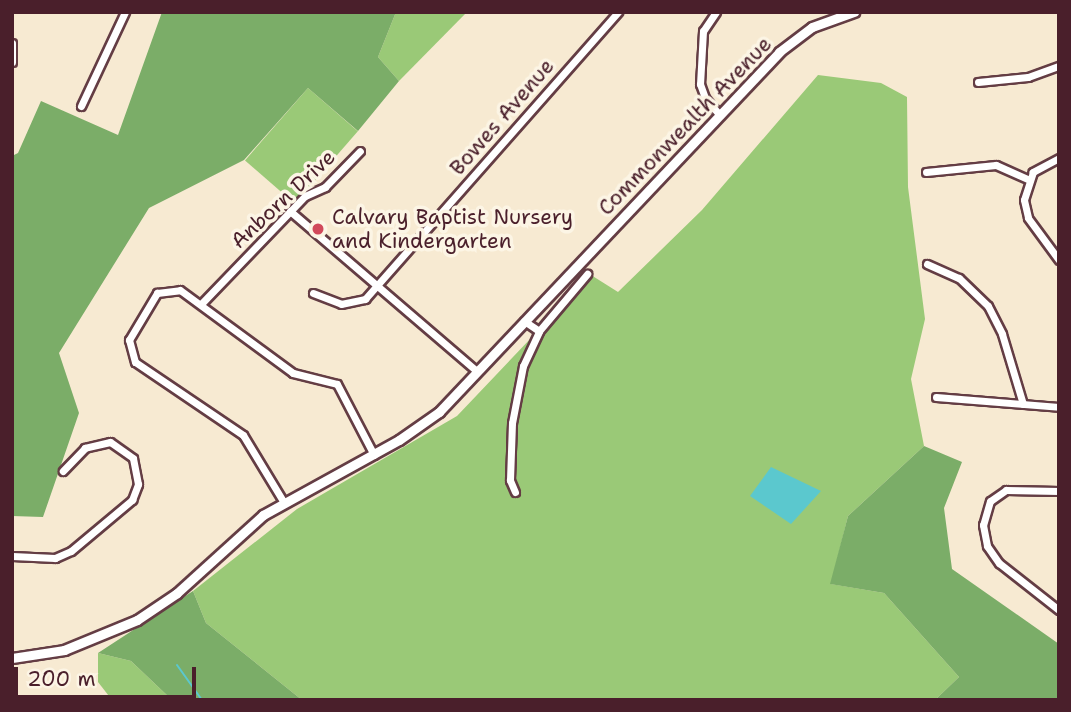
<!DOCTYPE html>
<html>
<head>
<meta charset="utf-8">
<style>
  body { margin:0 }
  #map { position:relative; width:1071px; height:712px; overflow:hidden; background:#f7ead2; font-family:"Shantell Sans",sans-serif }
  div>[style] { position:absolute }
  .green>* { inset:0; background:#9ac977; transform-origin:0 0 }
  .forest>* { inset:0; background:#7bad68 }
  .water>* { inset:0; background:#5bc8ce }
  .stream>* { height:2px; margin:-1px; padding:0 1px; transform-origin:1px; border-radius:1px; background:#5bc8ce }
  .roads { filter:drop-shadow(2px 0 #643d44) drop-shadow(-2px 0 #643d44) drop-shadow(0 2px #643d44) drop-shadow(0 -2px #643d44) }
  .minor>* { height:7px; margin:-3.5px; padding:0 3.5px; transform-origin:3.5px; border-radius:3.5px; background:#fff }
  .tertiary>* { height:9px; margin:-4.5px; padding:0 4.5px; transform-origin:4.5px; border-radius:4.5px; background:#fff }
  .dots>* { width:19px; height:19px; translate:-50% -50%; box-sizing:border-box; border:4px solid #fcf5e5; border-radius:50% }
  span { translate:-50% -50%; white-space:nowrap; text-align:center; line-height:1.15; -webkit-text-stroke:7px #fcf5e5; paint-order:stroke }
  .street-label { font-size:21px; color:#4a1f2b }
  .poi-label { font-size:21px; color:#4a1f2b }
  .left { translate:0 -50%; text-align:left }
  .frame { position:absolute; inset:0; border:14px solid #4a1f2b; pointer-events:none }
  .scale { position:absolute; left:14px; top:667px; width:182px; height:32px; box-sizing:border-box; border:4px solid #4a1f2b; border-top:0; padding-left:9px; font-size:21px; line-height:24px; white-space:nowrap; color:#4a1f2b; -webkit-text-stroke:5px #fcf5e5; paint-order:stroke }
</style>
</head>
<body>
<div id="map">
  <div class="green">
    <div style="clip-path:polygon(396px 12px,467px 12px,399px 81px,378px 57px)"></div>
    <div style="clip-path:polygon(818px 75px,881px 83px,907px 97px,908px 187px,925px 319px,911px 379px,924px 446px,848px 516px,831px 584px,884px 593px,959px 677px,935px 700px,302px 700px,206px 623px,193px 591px,297px 509px,457px 416px,591px 275px,618px 292px,702px 210px)"></div>
    <div style="left:308px;top:88px;width:66px;height:96px;rotate:41deg"></div>
    <div style="clip-path:polygon(98px 653px,131px 661px,172px 700px,112px 700px,98px 682px)"></div>
  </div>
  <div class="forest">
    <div style="clip-path:polygon(162px 12px,396px 12px,378px 57px,399px 81px,358px 131px,308px 88px,244px 160px,149px 208px,59px 353px,79px 413px,43px 517px,12px 516px,12px 156px,18px 153px,41px 101px,118px 135px)"></div>
    <div style="clip-path:polygon(924px 446px,962px 462px,944px 508px,952px 569px,1059px 644px,1059px 700px,935px 700px,959px 677px,884px 593px,830px 584px,848px 516px)"></div>
    <div style="clip-path:polygon(193px 591px,206px 623px,302px 700px,172px 700px,131px 661px,98px 653px)"></div>
  </div>
  <div class="water">
    <div style="clip-path:polygon(771px 467px,821px 491px,791px 524px,750px 496px)"></div>
  </div>
  <div class="stream">
    <div style="left:177px;top:665px;width:43px;rotate:54.5deg"></div>
  </div>
  <div class="roads">
    <div class="minor">
      <div style="left:716px;top:12px;width:23px;rotate:124deg"></div>
      <div style="left:703px;top:31px;width:53px;rotate:93.2deg"></div>
      <div style="left:700px;top:84px;width:15px;rotate:70deg"></div>
      <div style="left:705px;top:98px;width:21px;rotate:49deg"></div>
      <div style="left:12px;top:43px;width:19px;rotate:90deg"></div>
      <div style="left:978px;top:82px;width:50px;rotate:-5.7deg"></div>
      <div style="left:1028px;top:77px;width:33px;rotate:-20deg"></div>
      <div style="left:81px;top:106px;width:104px;rotate:-64.9deg"></div>
      <div style="left:1059px;top:158px;width:30px;rotate:152deg"></div>
      <div style="left:1033px;top:172px;width:29px;rotate:108deg"></div>
      <div style="left:1024px;top:200px;width:18px;rotate:77deg"></div>
      <div style="left:1028px;top:218px;width:52px;rotate:53.6deg"></div>
      <div style="left:926px;top:172px;width:70px;rotate:-5.7deg"></div>
      <div style="left:996px;top:165px;width:36px;rotate:24deg"></div>
      <div style="left:290px;top:211px;width:246px;rotate:40.6deg"></div>
      <div style="left:927px;top:264px;width:35px;rotate:24deg"></div>
      <div style="left:959px;top:278px;width:40px;rotate:44deg"></div>
      <div style="left:988px;top:306px;width:31px;rotate:63deg"></div>
      <div style="left:1002px;top:334px;width:73px;rotate:73.3deg"></div>
      <div style="left:313px;top:293px;width:30px;rotate:21deg"></div>
      <div style="left:341px;top:304px;width:25px;rotate:-12deg"></div>
      <div style="left:365px;top:299px;width:383px;rotate:-48.6deg"></div>
      <div style="left:201px;top:304px;width:150px;rotate:-46.1deg"></div>
      <div style="left:305px;top:196px;width:22px;rotate:-24deg"></div>
      <div style="left:325px;top:187px;width:50px;rotate:-45.8deg"></div>
      <div style="left:539px;top:331px;width:75px;rotate:-49.9deg"></div>
      <div style="left:936px;top:397px;width:123px;rotate:4.6deg"></div>
      <div style="left:1059px;top:491px;width:53px;rotate:-178.9deg"></div>
      <div style="left:1006px;top:490px;width:19px;rotate:145deg"></div>
      <div style="left:990px;top:501px;width:25px;rotate:106deg"></div>
      <div style="left:983px;top:525px;width:21px;rotate:79deg"></div>
      <div style="left:987px;top:546px;width:21px;rotate:55deg"></div>
      <div style="left:999px;top:563px;width:76px;rotate:38.1deg"></div>
      <div style="left:515px;top:492px;width:13px;rotate:-113deg"></div>
      <div style="left:510px;top:480px;width:57px;rotate:-88deg"></div>
      <div style="left:512px;top:423px;width:58px;rotate:-79.1deg"></div>
      <div style="left:523px;top:366px;width:38px;rotate:-65deg"></div>
      <div style="left:539px;top:331px;width:18px;rotate:-146deg"></div>
      <div style="left:283px;top:501px;width:77px;rotate:-121.2deg"></div>
      <div style="left:243px;top:435px;width:130px;rotate:-145.9deg"></div>
      <div style="left:135px;top:362px;width:23px;rotate:-105deg"></div>
      <div style="left:129px;top:340px;width:55px;rotate:-59.2deg"></div>
      <div style="left:157px;top:293px;width:23px;rotate:-7deg"></div>
      <div style="left:180px;top:290px;width:140px;rotate:36.3deg"></div>
      <div style="left:293px;top:373px;width:45px;rotate:14deg"></div>
      <div style="left:337px;top:384px;width:80px;rotate:62.5deg"></div>
      <div style="left:12px;top:556px;width:43px;rotate:2.7deg"></div>
      <div style="left:55px;top:558px;width:17px;rotate:-24deg"></div>
      <div style="left:71px;top:551px;width:80px;rotate:-39.9deg"></div>
      <div style="left:132px;top:500px;width:17px;rotate:-69deg"></div>
      <div style="left:138px;top:484px;width:26px;rotate:-101deg"></div>
      <div style="left:133px;top:458px;width:28px;rotate:-145deg"></div>
      <div style="left:110px;top:442px;width:26px;rotate:167deg"></div>
      <div style="left:85px;top:448px;width:32px;rotate:134deg"></div>
    </div>
    <div class="tertiary">
      <div style="left:12px;top:658px;width:53px;rotate:-8.7deg"></div>
      <div style="left:64px;top:650px;width:79px;rotate:-22.3deg"></div>
      <div style="left:137px;top:620px;width:48px;rotate:-34deg"></div>
      <div style="left:177px;top:593px;width:116px;rotate:-42.2deg"></div>
      <div style="left:263px;top:515px;width:155px;rotate:-28.9deg"></div>
      <div style="left:399px;top:440px;width:49px;rotate:-35deg"></div>
      <div style="left:439px;top:412px;width:495px;rotate:-46.6deg"></div>
      <div style="left:779px;top:52px;width:41px;rotate:-37.1deg"></div>
      <div style="left:812px;top:27px;width:45px;rotate:-19.7deg"></div>
    </div>
  </div>
  <div class="dots">
    <div style="left:318px;top:229px;background:#d1495b"></div>
  </div>
  <div class="street-label">
    <span style="left:502px;top:117px;rotate:-49deg">Bowes Avenue</span>
    <span style="left:685px;top:126px;rotate:-46deg">Commonwealth Avenue</span>
    <span style="left:283px;top:199px;rotate:-43deg">Anborn Drive</span>
  </div>
  <div class="poi-label">
    <span class="left" style="left:332px;top:229px">Calvary Baptist Nursery<br>and Kindergarten</span>
  </div>
  <div class="frame"></div>
  <div class="scale">200 m</div>
</div>
</body>
</html>
